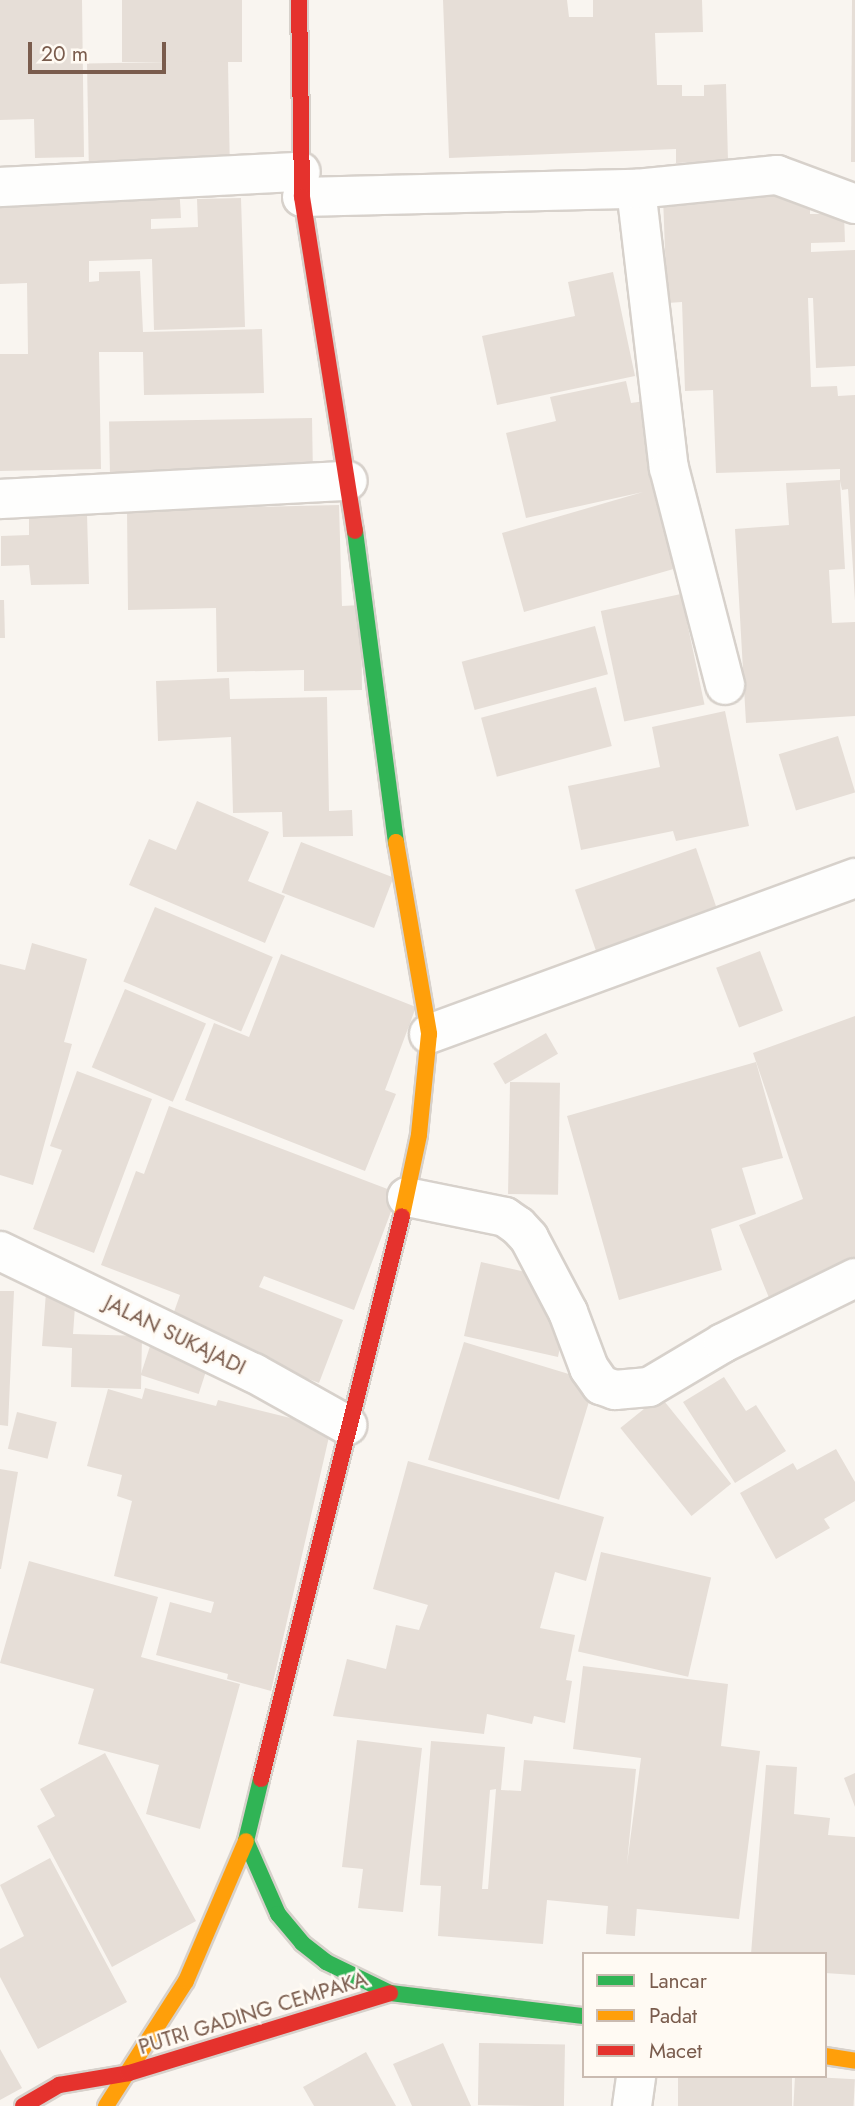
<!DOCTYPE html>
<html>
<head>
<meta charset="utf-8">
<style>
  body { margin:0 }
  #map { position:relative; width:855px; height:2106px; overflow:hidden; background:#f9f5f0; font-family:Jost,sans-serif }
  div>[style] { position:absolute }
  .building>* { inset:0; background:#e6ded7; transform-origin:0 0 }
  .roads { filter:drop-shadow(2px 0 #d7d1cb) drop-shadow(-2px 0 #d7d1cb) drop-shadow(0 2px #d7d1cb) drop-shadow(0 -2px #d7d1cb) }
  .street>* { height:38px; margin:-19px; padding:0 19px; transform-origin:19px; border-radius:19px; background:#fefefd }
  .fast>* { height:16px; margin:-8px; padding:0 8px; transform-origin:8px; border-radius:8px; background:#30b455 }
  .slow>* { height:16px; margin:-8px; padding:0 8px; transform-origin:8px; border-radius:8px; background:#ff9f0a }
  .jam>* { height:16px; margin:-8px; padding:0 8px; transform-origin:8px; border-radius:8px; background:#e5322d }
  span { translate:-50% -50%; white-space:nowrap; text-align:center; line-height:1.15; -webkit-text-stroke:5px #fffaf3; paint-order:stroke }
  .street-label { font-size:21px; color:#7a5c4d }
  .legend { position:absolute; left:582px; top:1952px; width:245px; height:126px; box-sizing:border-box; background:#fffaf3; border:2px solid #cabbb1; margin:0; padding:9px 12px; list-style:none; font-size:21px; color:#7a5c4d }
  .legend li { display:flex; align-items:center; gap:14px; height:35px }
  .legend b { width:35px; border:2px solid #cabbb1 }
  .scale { position:absolute; left:28px; top:42px; width:138px; height:32px; box-sizing:border-box; border:4px solid #7a5c4d; border-top:0; padding-left:9px; font-size:21px; line-height:24px; white-space:nowrap; color:#7a5c4d; -webkit-text-stroke:5px #fffaf3; paint-order:stroke }
</style>
</head>
<body>
<div id="map">
  <div class="building">
    <div style="clip-path:polygon(0 0,82px 0,84px 157px,35px 158px,34px 119px,0 120px)"></div>
    <div style="left:122px;top:0;width:120px;height:62px"></div>
    <div style="clip-path:polygon(443px 0,567px 0,569px 17px,593px 17px,593px 0,702px 0,703px 32px,655px 33px,657px 85px,682px 85px,682px 96px,704px 96px,704px 85px,726px 84px,728px 161px,676px 163px,676px 149px,449px 158px)"></div>
    <div style="clip-path:polygon(852px 0,855px 0,855px 162px,851px 162px)"></div>
    <div style="left:228px;top:61px;width:99px;height:141px;rotate:89deg"></div>
    <div style="clip-path:polygon(179px 185px,181px 218px,151px 219px,151px 229px,198px 227px,197px 199px,241px 198px,245px 327px,154px 330px,152px 259px,89px 261px,89px 282px,99px 281px,99px 272px,140px 271px,143px 332px,262px 329px,264px 393px,144px 395px,143px 352px,99px 352px,101px 469px,0 471px,0 354px,28px 354px,27px 283px,0 284px,0 189px)"></div>
    <div style="clip-path:polygon(810px 192px,810px 214px,844px 214px,845px 242px,811px 243px,811px 252px,855px 250px,855px 366px,816px 368px,813px 298px,808px 298px,811px 387px,837px 386px,838px 396px,855px 395px,855px 601px,848px 489px,842px 490px,840px 481px,845px 569px,829px 570px,832px 623px,855px 622px,855px 716px,746px 723px,735px 529px,789px 525px,786px 483px,840px 480px,840px 469px,716px 473px,713px 390px,685px 391px,682px 302px,667px 303px,663px 197px)"></div>
    <div style="clip-path:polygon(613px 272px,635px 376px,497px 405px,482px 336px,575px 316px,568px 282px)"></div>
    <div style="clip-path:polygon(626px 381px,631px 403px,645px 401px,677px 568px,524px 612px,502px 533px,643px 492px,526px 518px,506px 433px,556px 421px,550px 397px)"></div>
    <div style="left:312px;top:418px;width:58px;height:203px;rotate:89deg"></div>
    <div style="clip-path:polygon(339px 505px,342px 606px,361px 605px,362px 690px,304px 691px,304px 670px,217px 672px,216px 608px,128px 610px,127px 510px)"></div>
    <div style="clip-path:polygon(87px 514px,89px 584px,31px 585px,29px 565px,1px 566px,1px 536px,29px 535px,29px 516px)"></div>
    <div style="left:681px;top:594px;width:113px;height:82px;rotate:78deg"></div>
    <div style="clip-path:polygon(0 600px,4px 600px,5px 638px,0 638px)"></div>
    <div style="left:595px;top:626px;width:50px;height:138px;rotate:75deg"></div>
    <div style="clip-path:polygon(229px 678px,230px 699px,327px 697px,329px 811px,352px 810px,353px 836px,283px 837px,282px 812px,233px 813px,231px 737px,158px 741px,156px 681px)"></div>
    <div style="left:596px;top:687px;width:61px;height:119px;rotate:75deg"></div>
    <div style="clip-path:polygon(725px 711px,749px 826px,676px 841px,673px 831px,581px 850px,568px 786px,660px 767px,652px 727px)"></div>
    <div style="left:838px;top:736px;width:59px;height:62px;rotate:73deg"></div>
    <div style="clip-path:polygon(197px 801px,269px 832px,248px 881px,285px 896px,265px 943px,129px 885px,149px 839px,176px 850px)"></div>
    <div style="left:301px;top:842px;width:99px;height:54px;rotate:21deg"></div>
    <div style="left:696px;top:848px;width:78px;height:128px;rotate:71deg"></div>
    <div style="left:155px;top:907px;width:128px;height:81px;rotate:23deg"></div>
    <div style="clip-path:polygon(32px 943px,87px 959px,64px 1042px,72px 1044px,33px 1185px,0 1175px,0 964px,25px 970px)"></div>
    <div style="left:760px;top:951px;width:64px;height:47px;rotate:69deg"></div>
    <div style="clip-path:polygon(281px 954px,416px 1007px,385px 1090px,396px 1094px,365px 1171px,185px 1100px,214px 1023px,249px 1037px)"></div>
    <div style="left:125px;top:989px;width:88px;height:85px;rotate:23deg"></div>
    <div style="clip-path:polygon(855px 1016px,855px 1270px,772px 1305px,739px 1225px,803px 1199px,753px 1053px)"></div>
    <div style="left:546px;top:1033px;width:24px;height:61px;rotate:60deg"></div>
    <div style="clip-path:polygon(756px 1062px,783px 1158px,742px 1168px,756px 1214px,711px 1229px,722px 1270px,619px 1300px,567px 1116px)"></div>
    <div style="clip-path:polygon(77px 1071px,152px 1099px,94px 1253px,33px 1229px,62px 1150px,50px 1146px)"></div>
    <div style="left:510px;top:1082px;width:50px;height:112px;rotate:1deg"></div>
    <div style="clip-path:polygon(169px 1106px,398px 1193px,354px 1310px,264px 1276px,259px 1287px,343px 1320px,319px 1383px,169px 1326px,180px 1295px,101px 1265px,136px 1171px,144px 1174px)"></div>
    <div style="clip-path:polygon(481px 1262px,548px 1277px,542px 1307px,567px 1313px,558px 1357px,464px 1336px)"></div>
    <div style="clip-path:polygon(0 1291px,14px 1291px,8px 1426px,0 1425px)"></div>
    <div style="clip-path:polygon(46px 1292px,76px 1293px,73px 1334px,142px 1336px,141px 1389px,71px 1387px,72px 1348px,42px 1346px)"></div>
    <div style="left:153px;top:1337px;width:61px;height:40px;rotate:18deg"></div>
    <div style="left:464px;top:1342px;width:137px;height:123px;rotate:17deg"></div>
    <div style="clip-path:polygon(724px 1377px,746px 1411px,756px 1405px,786px 1451px,735px 1483px,683px 1402px)"></div>
    <div style="clip-path:polygon(145px 1388px,216px 1406px,218px 1400px,331px 1428px,271px 1691px,227px 1679px,228px 1674px,156px 1655px,170px 1602px,211px 1613px,214px 1602px,114px 1576px,132px 1501px,117px 1496px,122px 1475px,87px 1466px,108px 1389px,142px 1399px)"></div>
    <div style="left:660px;top:1396px;width:113px;height:51px;rotate:51deg"></div>
    <div style="left:17px;top:1412px;width:41px;height:38px;rotate:14deg"></div>
    <div style="clip-path:polygon(836px 1449px,855px 1482px,855px 1501px,824px 1519px,830px 1528px,776px 1559px,740px 1493px,793px 1463px,797px 1470px)"></div>
    <div style="clip-path:polygon(408px 1461px,604px 1517px,586px 1581px,555px 1572px,540px 1628px,575px 1635px,566px 1680px,572px 1681px,565px 1723px,534px 1716px,532px 1724px,487px 1714px,484px 1734px,333px 1716px,347px 1659px,386px 1669px,396px 1625px,419px 1630px,428px 1605px,373px 1589px)"></div>
    <div style="clip-path:polygon(0 1469px,18px 1472px,1px 1569px,0 1569px)"></div>
    <div style="left:601px;top:1552px;width:113px;height:102px;rotate:13deg"></div>
    <div style="clip-path:polygon(29px 1561px,158px 1597px,141px 1657px,240px 1684px,200px 1829px,146px 1814px,159px 1765px,78px 1744px,94px 1689px,0 1663px)"></div>
    <div style="clip-path:polygon(evenodd,583px 1666px,728px 1684px,721px 1746px,760px 1751px,739px 1919px,547px 1900px,543px 1944px,438px 1936px,441px 1886px,420px 1885px,431px 1741px,505px 1747px,501px 1790px,521px 1791px,524px 1760px,636px 1769px,627px 1864px,641px 1758px,573px 1749px,583px 1666px,496px 1789px,488px 1889px,482px 1889px,490px 1790px,496px 1789px)"></div>
    <div style="clip-path:polygon(357px 1740px,422px 1748px,403px 1912px,358px 1908px,363px 1869px,342px 1867px)"></div>
    <div style="clip-path:polygon(105px 1753px,196px 1921px,112px 1967px,37px 1826px,55px 1816px,40px 1789px)"></div>
    <div style="clip-path:polygon(766px 1765px,797px 1767px,794px 1814px,830px 1818px,828px 1835px,855px 1837px,855px 1975px,825px 1973px,825px 1954px,751px 1954px)"></div>
    <div style="clip-path:polygon(855px 1773px,855px 1807px,844px 1778px)"></div>
    <div style="clip-path:polygon(50px 1858px,127px 2002px,38px 2049px,0 1977px,0 1949px,24px 1936px,0 1885px)"></div>
    <div style="left:608px;top:1905px;width:29px;height:29px;rotate:4deg"></div>
    <div style="clip-path:polygon(443px 2043px,471px 2106px,412px 2106px,393px 2064px)"></div>
    <div style="left:479px;top:2043px;width:86px;height:62px;rotate:1deg"></div>
    <div style="clip-path:polygon(0 2049px,22px 2088px,0 2100px)"></div>
    <div style="clip-path:polygon(366px 2052px,396px 2106px,314px 2106px,303px 2087px)"></div>
    <div style="left:678px;top:2076px;width:114px;height:30px"></div>
    <div style="left:795px;top:2076px;width:60px;height:30px;rotate:3deg"></div>
  </div>
  <div class="roads">
    <div class="street">
      <div style="left:0;top:187px;width:301px;rotate:-2.9deg"></div>
      <div style="left:636px;top:189px;width:281px;rotate:83.3deg"></div>
      <div style="left:669px;top:468px;width:224px;rotate:75.5deg"></div>
      <div style="left:302px;top:197px;width:334px;rotate:-1.4deg"></div>
      <div style="left:636px;top:189px;width:142px;rotate:-5.7deg"></div>
      <div style="left:777px;top:175px;width:83px;rotate:20.4deg"></div>
      <div style="left:0;top:499px;width:348px;rotate:-3deg"></div>
      <div style="left:429px;top:1034px;width:454px;rotate:-20.1deg"></div>
      <div style="left:407px;top:1197px;width:100px;rotate:11.5deg"></div>
      <div style="left:505px;top:1217px;width:16px;rotate:35deg"></div>
      <div style="left:518px;top:1226px;width:16px;rotate:47deg"></div>
      <div style="left:529px;top:1238px;width:84px;rotate:62.2deg"></div>
      <div style="left:568px;top:1312px;width:60px;rotate:69.4deg"></div>
      <div style="left:589px;top:1368px;width:21px;rotate:55deg"></div>
      <div style="left:601px;top:1385px;width:15px;rotate:20deg"></div>
      <div style="left:615px;top:1390px;width:34px;rotate:-5deg"></div>
      <div style="left:649px;top:1387px;width:86px;rotate:-30.7deg"></div>
      <div style="left:723px;top:1343px;width:147px;rotate:-26.2deg"></div>
      <div style="left:0;top:1251px;width:282px;rotate:25.7deg"></div>
      <div style="left:254px;top:1373px;width:107px;rotate:29.2deg"></div>
      <div style="left:632px;top:2106px;width:30px;rotate:-82deg"></div>
    </div>
    <div class="fast">
      <div style="left:355px;top:531px;width:314px;rotate:82.5deg"></div>
      <div style="left:261px;top:1779px;width:64px;rotate:103.6deg"></div>
      <div style="left:246px;top:1841px;width:80px;rotate:66.3deg"></div>
      <div style="left:278px;top:1914px;width:38px;rotate:50deg"></div>
      <div style="left:302px;top:1943px;width:31px;rotate:38deg"></div>
      <div style="left:326px;top:1962px;width:71px;rotate:25.8deg"></div>
      <div style="left:390px;top:1993px;width:195px;rotate:6.8deg"></div>
    </div>
    <div class="slow">
      <div style="left:396px;top:842px;width:195px;rotate:80.2deg"></div>
      <div style="left:429px;top:1034px;width:101px;rotate:95.7deg"></div>
      <div style="left:419px;top:1135px;width:83px;rotate:101.9deg"></div>
      <div style="left:825px;top:2056px;width:30px;rotate:9deg"></div>
      <div style="left:106px;top:2106px;width:148px;rotate:-57.4deg"></div>
      <div style="left:186px;top:1981px;width:152px;rotate:-66.8deg"></div>
    </div>
    <div class="jam">
      <div style="left:299px;top:0;width:197px;rotate:89.1deg"></div>
      <div style="left:302px;top:197px;width:338px;rotate:81deg"></div>
      <div style="left:261px;top:1779px;width:580px;rotate:-75.94deg"></div>
      <div style="left:23px;top:2106px;width:42px;rotate:-30.3deg"></div>
      <div style="left:59px;top:2085px;width:71px;rotate:-9.7deg"></div>
      <div style="left:129px;top:2073px;width:273px;rotate:-17deg"></div>
    </div>
  </div>
  <div class="street-label">
    <span style="left:175px;top:1335px;rotate:26deg">JALAN SUKAJADI</span>
    <span style="left:253px;top:2013px;rotate:-17deg">PUTRI GADING CEMPAKA</span>
  </div>
  <ul class="legend">
  <li><b style="height:9px;background:#30b455"></b>Lancar</li>
  <li><b style="height:9px;background:#ff9f0a"></b>Padat</li>
  <li><b style="height:9px;background:#e5322d"></b>Macet</li>
  </ul>
  <div class="scale">20 m</div>
</div>
</body>
</html>
